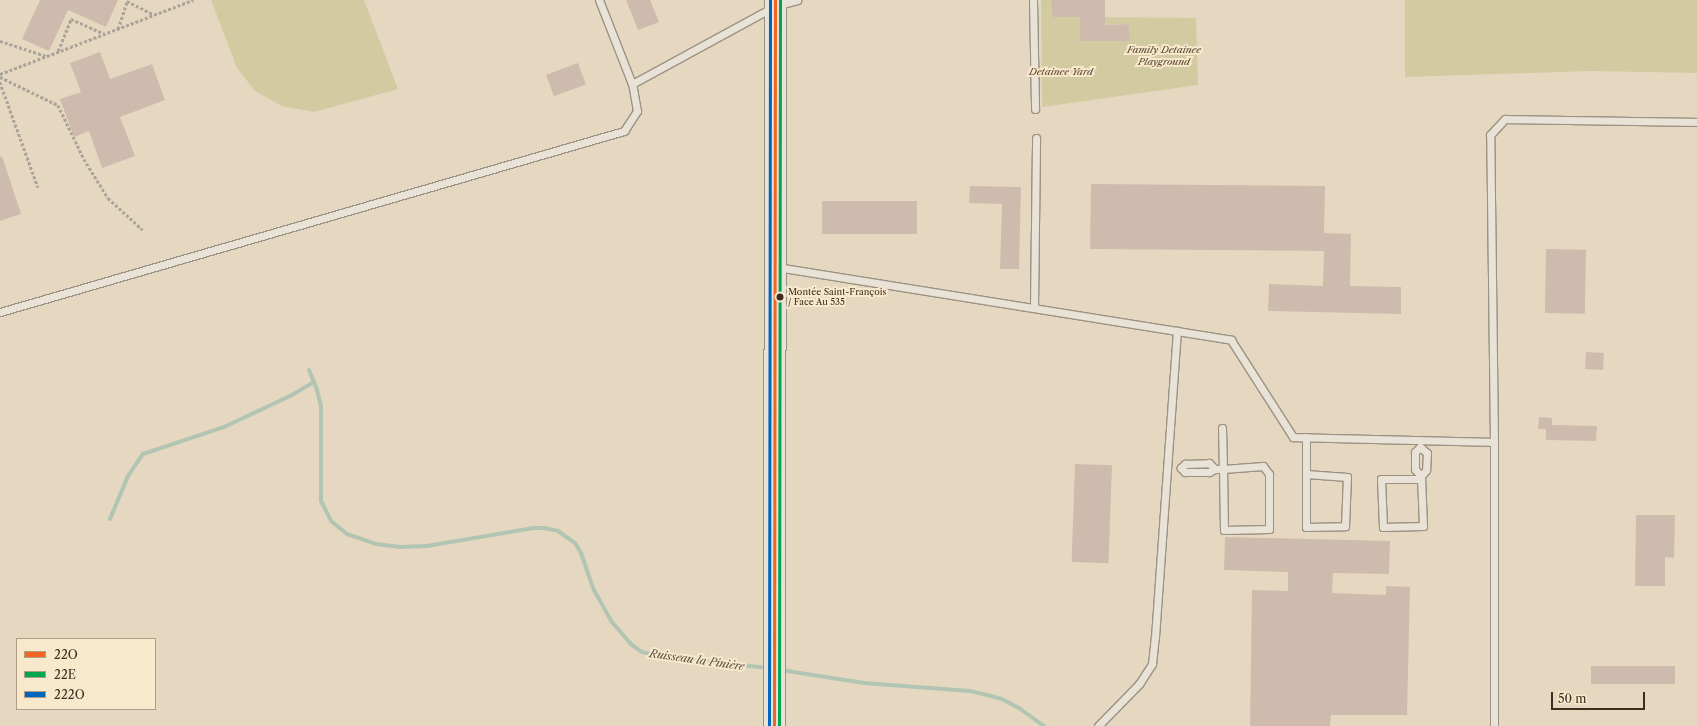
<!DOCTYPE html>
<html>
<head>
<meta charset="utf-8">
<style>
  body { margin:0 }
  #map { position:relative; width:1697px; height:726px; overflow:hidden; background:#e6d8c0; font-family:"Libre Caslon Text",serif }
  div>[style] { position:absolute }
  .green>* { inset:0; background:#d2caa1 }
  .stream>* { height:4px; margin:-2px; padding:0 2px; transform-origin:2px; border-radius:2px; background:#b2c4b2 }
  .building>* { inset:0; background:#cebbad; transform-origin:0 0 }
  .path>* { height:2.5px; margin-top:-1.25px; transform-origin:0; background:repeating-linear-gradient(90deg,#aba49b 0 3px,transparent 0 5px) }
  .roads { filter:drop-shadow(1px 0 #9c9283) drop-shadow(-1px 0 #9c9283) drop-shadow(0 1px #9c9283) drop-shadow(0 -1px #9c9283) }
  .lane>* { height:7px; margin:-3.5px; padding:0 3.5px; transform-origin:3.5px; border-radius:3.5px; background:#e9e2d6 }
  .secondary>* { height:21px; margin:-10.5px; padding:0 10.5px; transform-origin:10.5px; border-radius:10.5px; background:#e9e2d6 }
  .bus-1>* { height:3px; margin:-1.5px; padding:0 1.5px; transform-origin:1.5px; border-radius:1.5px; background:#f26522 }
  .bus-2>* { height:3px; margin:-1.5px; padding:0 1.5px; transform-origin:1.5px; border-radius:1.5px; background:#00a651 }
  .bus-3>* { height:3px; margin:-1.5px; padding:0 1.5px; transform-origin:1.5px; border-radius:1.5px; background:#0065bd }
  .dots>* { width:11px; height:11px; translate:-50% -50%; box-sizing:border-box; border:2px solid #f8e8cc; border-radius:50% }
  span { translate:-50% -50%; white-space:nowrap; text-align:center; line-height:1.15; -webkit-text-stroke:4px #f8e8cc; paint-order:stroke }
  .bus-label { font-size:9px; color:#3f2c20 }
  .left { translate:0 -50%; text-align:left }
  .park-label { font-size:10px; color:#594935; font-style:italic }
  .water-label { font-size:11px; color:#565043; font-style:italic }
  .legend { position:absolute; left:16px; top:638px; width:140px; height:72px; box-sizing:border-box; background:#f8e8cc; border:1px solid #ae9d87; margin:0; padding:5px 7px; list-style:none; font-size:12px; color:#3f2c20 }
  .legend li { display:flex; align-items:center; gap:8px; height:20px }
  .legend b { width:20px; border:1px solid #ae9d87 }
  .scale { position:absolute; left:1551px; top:692px; width:94px; height:18px; box-sizing:border-box; border:2px solid #3f2c20; border-top:0; padding-left:5px; font-size:12px; line-height:14px; white-space:nowrap; color:#3f2c20; -webkit-text-stroke:3px #f8e8cc; paint-order:stroke }
</style>
</head>
<body>
<div id="map">
  <div class="green">
    <div style="clip-path:polygon(211px 0,364px 0,398px 89px,314px 112px,282px 106px,255px 91px,237px 68px)"></div>
    <div style="clip-path:polygon(1041px 0,1051px 0,1052px 17px,1080px 17px,1081px 41px,1130px 40px,1129px 24px,1085px 25px,1085px 17px,1196px 18px,1198px 85px,1042px 107px)"></div>
    <div style="clip-path:polygon(1405px 0,1697px 0,1697px 73px,1591px 71px,1405px 77px)"></div>
  </div>
  <div class="stream">
    <div style="left:309px;top:370px;width:22px;rotate:68deg"></div>
    <div style="left:317px;top:390px;width:16px;rotate:76deg"></div>
    <div style="left:321px;top:406px;width:95px;rotate:90deg"></div>
    <div style="left:321px;top:501px;width:22px;rotate:63deg"></div>
    <div style="left:331px;top:521px;width:21px;rotate:39deg"></div>
    <div style="left:347px;top:534px;width:31px;rotate:19deg"></div>
    <div style="left:376px;top:544px;width:24px;rotate:7deg"></div>
    <div style="left:400px;top:547px;width:27px;rotate:-2deg"></div>
    <div style="left:427px;top:546px;width:108px;rotate:-9.6deg"></div>
    <div style="left:533px;top:528px;width:11px"></div>
    <div style="left:544px;top:528px;width:14px;rotate:12deg"></div>
    <div style="left:558px;top:531px;width:21px;rotate:35deg"></div>
    <div style="left:575px;top:543px;width:12px;rotate:59deg"></div>
    <div style="left:581px;top:553px;width:39px;rotate:71deg"></div>
    <div style="left:594px;top:590px;width:35px;rotate:61deg"></div>
    <div style="left:611px;top:621px;width:32px;rotate:49deg"></div>
    <div style="left:632px;top:645px;width:12px;rotate:35deg"></div>
    <div style="left:642px;top:652px;width:25px;rotate:11deg"></div>
    <div style="left:667px;top:657px;width:102px;rotate:6.2deg"></div>
    <div style="left:110px;top:519px;width:47px;rotate:-67.3deg"></div>
    <div style="left:128px;top:476px;width:27px;rotate:-56deg"></div>
    <div style="left:143px;top:454px;width:85px;rotate:-18.4deg"></div>
    <div style="left:224px;top:427px;width:75px;rotate:-25.2deg"></div>
    <div style="left:292px;top:395px;width:26px;rotate:-31deg"></div>
    <div style="left:781px;top:670px;width:84px;rotate:8.9deg"></div>
    <div style="left:864px;top:683px;width:106px;rotate:4.3deg"></div>
    <div style="left:970px;top:691px;width:17px;rotate:13deg"></div>
    <div style="left:987px;top:695px;width:16px;rotate:15deg"></div>
    <div style="left:1002px;top:699px;width:19px;rotate:28deg"></div>
    <div style="left:1019px;top:708px;width:31px;rotate:36deg"></div>
  </div>
  <div class="building">
    <div style="clip-path:polygon(40px 0,118px 0,106px 27px,68px 10px,49px 51px,22px 39px)"></div>
    <div style="clip-path:polygon(626px 0,650px 0,659px 22px,638px 30px)"></div>
    <div style="clip-path:polygon(1051px 0,1105px 0,1105px 25px,1129px 24px,1130px 41px,1080px 41px,1080px 17px,1052px 17px)"></div>
    <div style="clip-path:polygon(100px 52px,110px 79px,152px 64px,165px 100px,120px 117px,135px 156px,102px 168px,89px 131px,74px 137px,60px 99px,81px 92px,70px 63px)"></div>
    <div style="left:578px;top:63px;width:23px;height:34px;rotate:70deg"></div>
    <div style="clip-path:polygon(2px 156px,21px 214px,0 221px,0 157px)"></div>
    <div style="clip-path:polygon(1091px 184px,1325px 186px,1324px 233px,1351px 234px,1350px 286px,1401px 287px,1401px 314px,1268px 311px,1269px 284px,1323px 286px,1324px 251px,1090px 249px)"></div>
    <div style="clip-path:polygon(970px 186px,1021px 187px,1019px 269px,1000px 269px,1002px 204px,969px 203px)"></div>
    <div style="left:822px;top:201px;width:95px;height:33px"></div>
    <div style="left:1546px;top:249px;width:40px;height:64px;rotate:1deg"></div>
    <div style="left:1586px;top:352px;width:18px;height:17px;rotate:3deg"></div>
    <div style="clip-path:polygon(1539px 417px,1552px 418px,1552px 425px,1597px 426px,1596px 441px,1546px 440px,1546px 429px,1538px 429px)"></div>
    <div style="left:1075px;top:464px;width:37px;height:98px;rotate:2deg"></div>
    <div style="clip-path:polygon(1636px 515px,1675px 515px,1674px 558px,1665px 557px,1665px 586px,1635px 586px)"></div>
    <div style="clip-path:polygon(1225px 537px,1390px 541px,1389px 574px,1333px 573px,1332px 593px,1386px 595px,1386px 586px,1410px 587px,1407px 715px,1331px 715px,1330px 726px,1250px 726px,1252px 590px,1288px 591px,1288px 572px,1224px 570px)"></div>
    <div style="left:1675px;top:666px;width:18px;height:84px;rotate:90deg"></div>
  </div>
  <div class="path">
    <div style="left:118px;top:29px;width:29px;rotate:-72deg"></div>
    <div style="left:127px;top:1px;width:30px;rotate:27deg"></div>
    <div style="left:0;top:41px;width:48px;rotate:18.1deg"></div>
    <div style="left:58px;top:51px;width:35px;rotate:-68deg"></div>
    <div style="left:71px;top:19px;width:36px;rotate:24deg"></div>
    <div style="left:0;top:74px;width:207px;rotate:-21deg"></div>
    <div style="left:0;top:77px;width:64px;rotate:25.8deg"></div>
    <div style="left:58px;top:105px;width:60px;rotate:64.3deg"></div>
    <div style="left:84px;top:159px;width:46px;rotate:58.4deg"></div>
    <div style="left:108px;top:198px;width:47px;rotate:42.4deg"></div>
    <div style="left:0;top:82px;width:112px;rotate:70.1deg"></div>
  </div>
  <div class="roads">
    <div class="lane">
      <div style="left:1033px;top:0;width:109px;rotate:88.9deg"></div>
      <div style="left:632px;top:84px;width:163px;rotate:-28.6deg"></div>
      <div style="left:775px;top:6px;width:23px;rotate:-15deg"></div>
      <div style="left:777px;top:267px;width:460px;rotate:9.1deg"></div>
      <div style="left:1231px;top:340px;width:115px;rotate:57.4deg"></div>
      <div style="left:1293px;top:437px;width:201px;rotate:1.4deg"></div>
      <div style="left:1494px;top:442px;width:284px;rotate:90deg"></div>
      <div style="left:1034px;top:308px;width:170px;rotate:-89.3deg"></div>
      <div style="left:0;top:312px;width:650px;rotate:-16.18deg"></div>
      <div style="left:624px;top:131px;width:24px;rotate:-57deg"></div>
      <div style="left:637px;top:111px;width:27px;rotate:-100deg"></div>
      <div style="left:632px;top:84px;width:90px;rotate:-111.4deg"></div>
      <div style="left:1306px;top:437px;width:90px;rotate:90deg"></div>
      <div style="left:1306px;top:527px;width:39px;rotate:-1deg"></div>
      <div style="left:1345px;top:526px;width:49px;rotate:-87.7deg"></div>
      <div style="left:1347px;top:477px;width:41px;rotate:-175.8deg"></div>
      <div style="left:1494px;top:442px;width:307px;rotate:-90.7deg"></div>
      <div style="left:1490px;top:135px;width:22px;rotate:-47deg"></div>
      <div style="left:1505px;top:119px;width:192px;rotate:0.9deg"></div>
      <div style="left:1420px;top:447px;width:9px;rotate:41deg"></div>
      <div style="left:1427px;top:453px;width:17px;rotate:93deg"></div>
      <div style="left:1426px;top:470px;width:8px;rotate:130deg"></div>
      <div style="left:1421px;top:476px;width:9px;rotate:-131deg"></div>
      <div style="left:1415px;top:469px;width:17px;rotate:-90deg"></div>
      <div style="left:1415px;top:452px;width:7px;rotate:-45deg"></div>
      <div style="left:1209px;top:463px;width:8px;rotate:45deg"></div>
      <div style="left:1215px;top:469px;width:7px;rotate:153deg"></div>
      <div style="left:1209px;top:472px;width:24px;rotate:180deg"></div>
      <div style="left:1185px;top:472px;width:6px;rotate:-135deg"></div>
      <div style="left:1181px;top:468px;width:6px;rotate:-45deg"></div>
      <div style="left:1185px;top:464px;width:24px;rotate:-2deg"></div>
      <div style="left:1215px;top:469px;width:8px"></div>
      <div style="left:1223px;top:469px;width:40px;rotate:-4.3deg"></div>
      <div style="left:1263px;top:466px;width:10px;rotate:53deg"></div>
      <div style="left:1269px;top:474px;width:55px;rotate:90deg"></div>
      <div style="left:1269px;top:529px;width:45px;rotate:178.7deg"></div>
      <div style="left:1224px;top:530px;width:61px;rotate:-90.9deg"></div>
      <div style="left:1223px;top:469px;width:41px;rotate:-91.4deg"></div>
      <div style="left:1421px;top:479px;width:40px;rotate:180deg"></div>
      <div style="left:1381px;top:479px;width:48px;rotate:87.6deg"></div>
      <div style="left:1383px;top:527px;width:40px;rotate:-1.4deg"></div>
      <div style="left:1423px;top:526px;width:50px;rotate:-92.3deg"></div>
      <div style="left:1098px;top:726px;width:59px;rotate:-45.7deg"></div>
      <div style="left:1139px;top:684px;width:24px;rotate:-57deg"></div>
      <div style="left:1152px;top:664px;width:27px;rotate:-84deg"></div>
      <div style="left:1155px;top:637px;width:307px;rotate:-85.9deg"></div>
    </div>
    <div class="secondary">
      <div style="left:774px;top:726px;width:726px;rotate:-89.92deg"></div>
    </div>
  </div>
  <div class="bus-1">
    <div style="left:774px;top:726px;width:726px;rotate:-89.92deg"></div>
  </div>
  <div class="bus-2">
    <div style="left:779px;top:726px;width:726px;rotate:-89.92deg"></div>
  </div>
  <div class="bus-3">
    <div style="left:769px;top:726px;width:726px;rotate:-89.92deg"></div>
  </div>
  <div class="dots">
    <div style="left:780px;top:297px;background:#3f2c20"></div>
  </div>
  <div class="bus-label">
    <span class="left" style="left:788px;top:297px">Montée Saint-François<br>/ Face Au 535</span>
  </div>
  <div class="park-label">
    <span style="left:1164px;top:55px">Family Detainee<br>Playground</span>
    <span style="left:1061px;top:72px">Detainee Yard</span>
  </div>
  <div class="water-label">
    <span style="left:697px;top:660px;rotate:8deg">Ruisseau la Pinière</span>
  </div>
  <ul class="legend">
  <li><b style="height:5px;background:#f26522"></b>22O</li>
  <li><b style="height:5px;background:#00a651"></b>22E</li>
  <li><b style="height:5px;background:#0065bd"></b>222O</li>
  </ul>
  <div class="scale">50 m</div>
</div>
</body>
</html>
